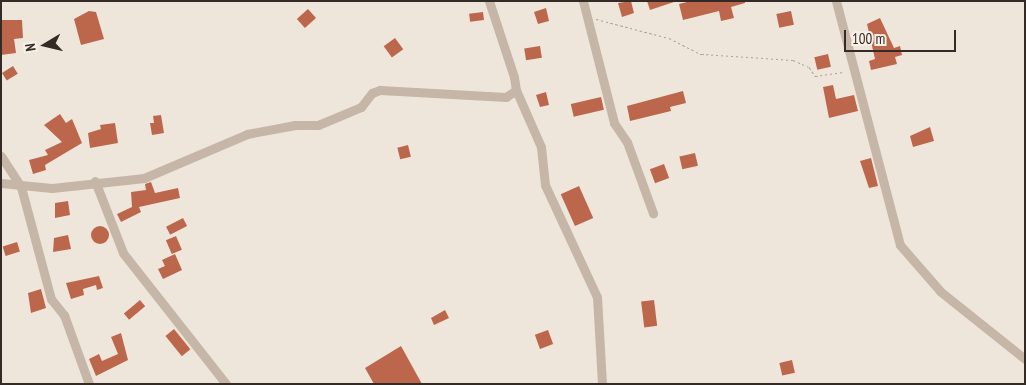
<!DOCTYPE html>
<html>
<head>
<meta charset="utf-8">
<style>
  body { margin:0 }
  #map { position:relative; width:1026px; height:385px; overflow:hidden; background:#efe6db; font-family:"PT Sans Narrow",sans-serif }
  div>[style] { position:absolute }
  .building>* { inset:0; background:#bc674c; transform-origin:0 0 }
  .round { border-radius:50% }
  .path>* { height:1px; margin-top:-0.5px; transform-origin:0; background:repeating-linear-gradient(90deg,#b2a092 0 2.5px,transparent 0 5px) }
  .minor>* { height:9px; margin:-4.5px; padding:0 4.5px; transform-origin:4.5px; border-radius:4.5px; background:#c6b6a8 }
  span { translate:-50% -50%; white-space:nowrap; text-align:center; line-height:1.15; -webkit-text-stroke:5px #f8f0e7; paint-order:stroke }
  .frame { position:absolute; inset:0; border:2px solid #342b27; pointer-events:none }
  .north { position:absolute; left:20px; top:20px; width:50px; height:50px; -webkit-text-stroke:4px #f8f0e7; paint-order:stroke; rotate:261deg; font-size:14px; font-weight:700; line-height:20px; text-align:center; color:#342b27 }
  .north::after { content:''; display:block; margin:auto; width:18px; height:22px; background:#342b27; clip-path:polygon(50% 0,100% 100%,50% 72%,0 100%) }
  .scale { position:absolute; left:844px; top:30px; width:112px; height:22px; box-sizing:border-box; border:2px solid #342b27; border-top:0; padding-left:6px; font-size:15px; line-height:18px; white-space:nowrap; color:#342b27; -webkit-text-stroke:4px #f8f0e7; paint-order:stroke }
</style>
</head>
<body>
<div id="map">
  <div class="building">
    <div style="clip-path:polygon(631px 1px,634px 13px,622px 17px,618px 3px)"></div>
    <div style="clip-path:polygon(647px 1px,674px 1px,674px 2px,650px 10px)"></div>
    <div style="clip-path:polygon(691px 1px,745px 1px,745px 3px,731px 7px,734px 18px,721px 21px,719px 11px,683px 20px,679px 4px)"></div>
    <div style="clip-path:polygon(546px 8px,549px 21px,538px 24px,534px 12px)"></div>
    <div style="left:308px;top:9px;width:12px;height:15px;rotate:48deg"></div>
    <div style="clip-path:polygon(89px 11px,96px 12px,104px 39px,81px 45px,74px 19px)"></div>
    <div style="left:791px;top:11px;width:14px;height:15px;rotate:78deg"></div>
    <div style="left:483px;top:12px;width:8px;height:14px;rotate:83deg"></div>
    <div style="clip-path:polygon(880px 18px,894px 48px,900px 46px,902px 55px,895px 57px,897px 64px,871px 70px,869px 61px,875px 59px,867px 24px)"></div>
    <div style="clip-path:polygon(1px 20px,22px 20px,23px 38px,14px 39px,16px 53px,1px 55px)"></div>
    <div style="left:395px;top:38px;width:14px;height:14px;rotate:54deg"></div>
    <div style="left:540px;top:46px;width:12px;height:16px;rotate:81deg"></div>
    <div style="left:828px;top:54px;width:13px;height:14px;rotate:77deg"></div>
    <div style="left:13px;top:66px;width:9px;height:13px;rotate:58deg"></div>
    <div style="clip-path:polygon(833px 85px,836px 99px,854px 95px,858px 111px,829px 118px,823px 87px)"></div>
    <div style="clip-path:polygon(683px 91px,686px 103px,670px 107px,671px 111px,630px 121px,627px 106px)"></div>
    <div style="clip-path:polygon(546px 92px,549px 105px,540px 107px,536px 95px)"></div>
    <div style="left:601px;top:97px;width:13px;height:31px;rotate:77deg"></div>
    <div style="clip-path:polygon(60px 114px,66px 123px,72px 119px,82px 143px,45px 165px,46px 170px,33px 174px,29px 160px,48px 155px,45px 150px,62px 142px,44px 125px)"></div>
    <div style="clip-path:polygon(161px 115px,164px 133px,152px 135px,150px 123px,154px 123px,153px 116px)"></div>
    <div style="clip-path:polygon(115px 123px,118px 143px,90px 148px,88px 133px,101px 129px,100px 125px)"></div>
    <div style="clip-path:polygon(930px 127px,934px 141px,913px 147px,910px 136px)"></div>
    <div style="left:408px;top:145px;width:12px;height:11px;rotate:76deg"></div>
    <div style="left:695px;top:153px;width:13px;height:16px;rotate:77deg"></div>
    <div style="clip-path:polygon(871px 158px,878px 186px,869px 188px,860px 161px)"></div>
    <div style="left:664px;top:164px;width:15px;height:15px;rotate:70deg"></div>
    <div style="clip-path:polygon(151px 182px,155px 193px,178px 188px,180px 198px,139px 207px,141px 212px,121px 222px,117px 214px,132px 207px,131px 192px,146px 190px,145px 184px)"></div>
    <div style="left:579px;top:186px;width:35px;height:20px;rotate:66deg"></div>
    <div style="clip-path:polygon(68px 201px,70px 215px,55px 218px,55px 203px)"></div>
    <div style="left:183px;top:218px;width:9px;height:19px;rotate:63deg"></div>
    <div class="round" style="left:91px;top:226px;width:18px;height:18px"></div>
    <div style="clip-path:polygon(68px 235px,71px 249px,53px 252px,54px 238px)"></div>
    <div style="left:176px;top:236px;width:15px;height:11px;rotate:67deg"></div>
    <div style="left:17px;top:242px;width:10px;height:15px;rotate:73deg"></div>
    <div style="clip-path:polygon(175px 254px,182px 270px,163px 279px,158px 269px,165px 266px,162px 260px)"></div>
    <div style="clip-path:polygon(99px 276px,103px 288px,97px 290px,96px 285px,83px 289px,84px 295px,71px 299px,66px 283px)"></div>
    <div style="clip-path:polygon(41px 289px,46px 308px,31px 313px,28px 293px)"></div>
    <div style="left:140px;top:300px;width:8px;height:21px;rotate:50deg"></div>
    <div style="left:654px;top:300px;width:26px;height:13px;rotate:83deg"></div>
    <div style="clip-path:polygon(445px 310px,449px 318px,434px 325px,431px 318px)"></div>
    <div style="left:174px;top:329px;width:26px;height:11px;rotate:51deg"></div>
    <div style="left:548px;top:330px;width:15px;height:14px;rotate:70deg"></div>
    <div style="clip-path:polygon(121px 333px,128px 360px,96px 376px,89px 359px,99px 354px,102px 361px,118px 354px,111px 337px)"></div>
    <div style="clip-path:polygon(401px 346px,422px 384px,374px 384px,365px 368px)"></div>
    <div style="left:792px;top:360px;width:13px;height:13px;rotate:77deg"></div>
  </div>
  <div class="path">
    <div style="left:596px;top:19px;width:75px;rotate:14.6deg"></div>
    <div style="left:669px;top:38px;width:36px;rotate:27deg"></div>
    <div style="left:701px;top:54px;width:92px;rotate:3.7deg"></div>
    <div style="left:793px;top:60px;width:17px;rotate:24deg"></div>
    <div style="left:809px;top:67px;width:11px;rotate:56deg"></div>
    <div style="left:815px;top:76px;width:30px;rotate:-8deg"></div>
  </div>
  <div class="minor">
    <div style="left:583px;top:1px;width:126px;rotate:75.7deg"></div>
    <div style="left:614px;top:123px;width:23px;rotate:56deg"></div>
    <div style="left:627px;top:142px;width:76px;rotate:69.9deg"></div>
    <div style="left:836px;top:1px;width:252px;rotate:75.3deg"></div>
    <div style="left:900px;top:245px;width:62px;rotate:48.9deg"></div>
    <div style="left:941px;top:292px;width:107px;rotate:38.6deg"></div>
    <div style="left:516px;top:90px;width:62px;rotate:66.3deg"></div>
    <div style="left:541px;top:147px;width:38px;rotate:84deg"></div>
    <div style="left:545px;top:185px;width:123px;rotate:65.1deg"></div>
    <div style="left:597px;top:297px;width:87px;rotate:86.7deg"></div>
    <div style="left:1px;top:156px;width:37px;rotate:57deg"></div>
    <div style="left:21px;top:187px;width:116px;rotate:75deg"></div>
    <div style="left:51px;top:299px;width:21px;rotate:51deg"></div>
    <div style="left:64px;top:315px;width:73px;rotate:70.1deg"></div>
    <div style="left:95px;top:181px;width:77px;rotate:68.7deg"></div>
    <div style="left:123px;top:253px;width:167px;rotate:51.8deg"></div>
    <div style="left:1px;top:183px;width:51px;rotate:5.6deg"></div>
    <div style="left:52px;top:188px;width:93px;rotate:-6.2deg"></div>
    <div style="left:144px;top:178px;width:112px;rotate:-23.1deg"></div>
    <div style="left:247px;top:134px;width:49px;rotate:-10.6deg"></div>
    <div style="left:295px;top:125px;width:23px"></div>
    <div style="left:318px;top:125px;width:47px;rotate:-22.7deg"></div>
    <div style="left:361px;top:107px;width:18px;rotate:-52deg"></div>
    <div style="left:372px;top:93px;width:9px;rotate:-21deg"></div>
    <div style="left:380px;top:90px;width:126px;rotate:3.2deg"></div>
    <div style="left:506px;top:97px;width:12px;rotate:-35deg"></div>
    <div style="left:516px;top:90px;width:13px;rotate:-99deg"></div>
    <div style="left:514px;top:77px;width:80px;rotate:-108.2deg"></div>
  </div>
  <div class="frame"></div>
  <div class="north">N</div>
  <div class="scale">100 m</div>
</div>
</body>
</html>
